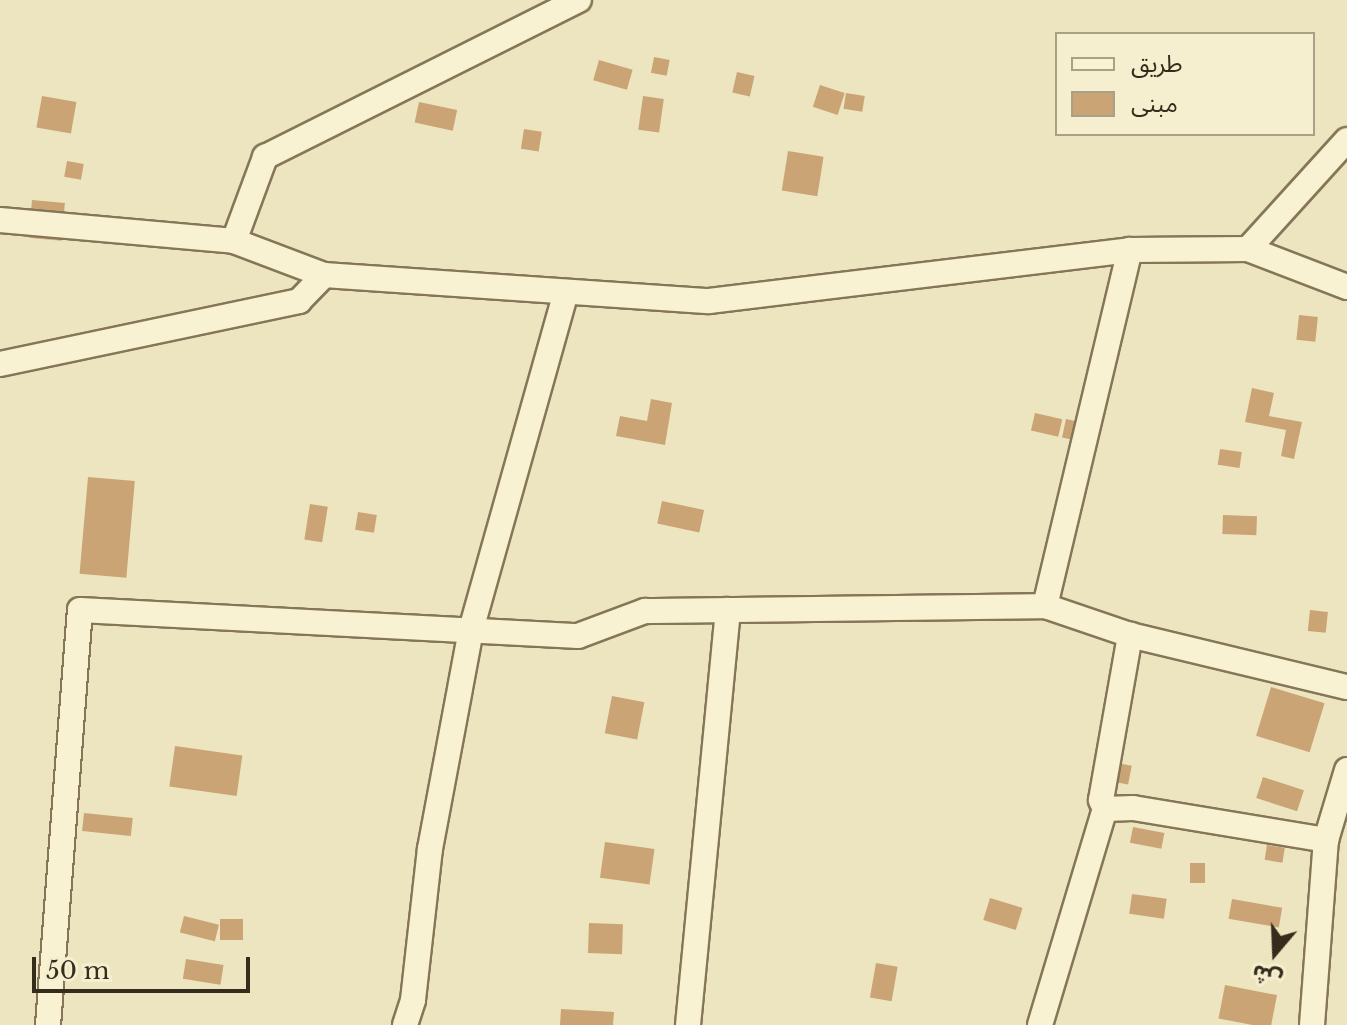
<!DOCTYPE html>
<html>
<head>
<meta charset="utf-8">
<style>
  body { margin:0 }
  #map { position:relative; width:1347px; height:1025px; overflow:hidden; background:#ede5bf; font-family:"Libre Baskerville","Noto Sans Arabic",serif }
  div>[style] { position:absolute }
  .building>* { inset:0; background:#cba475; transform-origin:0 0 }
  .roads { filter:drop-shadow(2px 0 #867658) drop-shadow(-2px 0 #867658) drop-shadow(0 2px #867658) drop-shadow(0 -2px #867658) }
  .minor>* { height:24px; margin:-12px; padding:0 12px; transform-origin:12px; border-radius:12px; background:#f8f2d2 }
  span { translate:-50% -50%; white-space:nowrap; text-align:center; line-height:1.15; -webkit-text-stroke:6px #f5efcf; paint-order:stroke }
  .legend { position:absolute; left:1055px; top:32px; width:260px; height:104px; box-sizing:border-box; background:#f5efcf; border:2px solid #a8a187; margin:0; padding:10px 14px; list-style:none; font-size:24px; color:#352c1c }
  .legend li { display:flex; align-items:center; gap:16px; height:40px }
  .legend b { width:40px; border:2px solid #a8a187 }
  .north { position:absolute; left:1235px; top:913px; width:80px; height:80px; -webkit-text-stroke:6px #f5efcf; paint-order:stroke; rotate:199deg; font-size:22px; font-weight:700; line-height:32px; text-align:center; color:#352c1c }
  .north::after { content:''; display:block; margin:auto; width:28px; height:36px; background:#352c1c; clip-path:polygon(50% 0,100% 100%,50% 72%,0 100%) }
  .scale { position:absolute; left:32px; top:957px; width:218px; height:36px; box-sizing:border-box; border:4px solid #352c1c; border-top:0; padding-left:10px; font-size:24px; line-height:28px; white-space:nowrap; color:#352c1c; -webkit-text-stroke:6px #f5efcf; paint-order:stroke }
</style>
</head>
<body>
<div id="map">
  <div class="building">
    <div style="left:654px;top:57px;width:16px;height:16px;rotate:11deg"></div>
    <div style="left:599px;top:60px;width:35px;height:21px;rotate:16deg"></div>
    <div style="left:737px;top:72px;width:18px;height:21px;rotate:13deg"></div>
    <div style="left:820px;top:85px;width:26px;height:23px;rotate:18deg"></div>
    <div style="left:846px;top:93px;width:19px;height:16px;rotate:9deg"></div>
    <div style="left:42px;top:96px;width:35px;height:32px;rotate:10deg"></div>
    <div style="left:643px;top:96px;width:21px;height:34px;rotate:8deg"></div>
    <div style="left:419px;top:102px;width:39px;height:21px;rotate:12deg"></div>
    <div style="left:524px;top:129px;width:18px;height:20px;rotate:9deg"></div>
    <div style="left:788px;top:151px;width:36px;height:40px;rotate:9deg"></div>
    <div style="left:67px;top:161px;width:17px;height:16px;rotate:10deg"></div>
    <div style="left:32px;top:200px;width:33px;height:38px;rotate:5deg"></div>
    <div style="left:1299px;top:315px;width:19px;height:25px;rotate:6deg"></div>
    <div style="clip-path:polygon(1252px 388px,1274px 393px,1269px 416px,1302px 422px,1294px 459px,1281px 456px,1286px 430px,1245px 422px)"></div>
    <div style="clip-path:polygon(651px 399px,672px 403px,665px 445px,616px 436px,620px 416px,647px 421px)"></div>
    <div style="left:1035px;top:413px;width:28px;height:18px;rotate:13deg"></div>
    <div style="left:1066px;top:419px;width:14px;height:19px;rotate:12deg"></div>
    <div style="left:1220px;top:449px;width:22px;height:16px;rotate:8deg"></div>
    <div style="left:88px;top:477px;width:47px;height:97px;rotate:5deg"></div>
    <div style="left:662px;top:501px;width:43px;height:23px;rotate:12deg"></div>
    <div style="left:310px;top:504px;width:18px;height:36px;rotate:9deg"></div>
    <div style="left:358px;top:512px;width:19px;height:18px;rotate:9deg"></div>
    <div style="left:1223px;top:515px;width:34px;height:19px;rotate:2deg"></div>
    <div style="left:1310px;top:610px;width:18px;height:21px;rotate:6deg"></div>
    <div style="left:1271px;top:687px;width:56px;height:51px;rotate:17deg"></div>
    <div style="left:612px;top:696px;width:33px;height:38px;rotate:11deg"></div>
    <div style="left:175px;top:746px;width:68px;height:41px;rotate:8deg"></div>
    <div style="left:1117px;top:763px;width:15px;height:19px;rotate:11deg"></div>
    <div style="left:1263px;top:777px;width:43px;height:22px;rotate:18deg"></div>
    <div style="left:84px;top:813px;width:49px;height:18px;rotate:6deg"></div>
    <div style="left:1133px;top:827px;width:32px;height:16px;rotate:11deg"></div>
    <div style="left:605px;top:842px;width:50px;height:36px;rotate:8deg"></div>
    <div style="left:1267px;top:845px;width:18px;height:15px;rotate:9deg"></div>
    <div style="left:1190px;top:863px;width:15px;height:20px"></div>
    <div style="left:1132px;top:894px;width:35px;height:20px;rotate:8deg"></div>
    <div style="left:990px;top:898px;width:34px;height:23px;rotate:17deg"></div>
    <div style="left:1232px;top:899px;width:51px;height:20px;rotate:10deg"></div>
    <div style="left:184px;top:916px;width:36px;height:17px;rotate:14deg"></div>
    <div style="left:220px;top:919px;width:23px;height:21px"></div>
    <div style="left:589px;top:923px;width:34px;height:30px;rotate:2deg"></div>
    <div style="left:186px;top:959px;width:38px;height:20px;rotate:9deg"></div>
    <div style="left:876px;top:963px;width:22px;height:35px;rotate:10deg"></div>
    <div style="left:1225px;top:985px;width:53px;height:34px;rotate:11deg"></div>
    <div style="clip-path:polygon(561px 1009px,614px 1012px,613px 1025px,560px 1025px)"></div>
  </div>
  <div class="roads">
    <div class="minor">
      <div style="left:0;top:220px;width:235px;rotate:5.1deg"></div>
      <div style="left:234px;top:241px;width:96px;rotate:20.7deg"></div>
      <div style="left:324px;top:275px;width:386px;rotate:3.9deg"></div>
      <div style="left:709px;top:301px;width:424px;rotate:-6.9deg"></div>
      <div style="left:1130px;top:250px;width:118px;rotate:-0.5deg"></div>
      <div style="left:1248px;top:249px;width:106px;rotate:21deg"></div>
      <div style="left:234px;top:241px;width:90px;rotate:-69.7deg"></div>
      <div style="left:265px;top:157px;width:351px;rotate:-26.6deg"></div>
      <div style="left:1248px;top:249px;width:147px;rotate:-47.8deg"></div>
      <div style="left:0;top:364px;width:306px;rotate:-11.9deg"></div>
      <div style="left:299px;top:301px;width:36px;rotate:-46deg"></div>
      <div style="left:1045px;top:606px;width:366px;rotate:-76.6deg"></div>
      <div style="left:1105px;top:809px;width:28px;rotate:-2deg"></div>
      <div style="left:1133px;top:808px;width:196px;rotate:9.4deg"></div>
      <div style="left:48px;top:1025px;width:416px;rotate:-85.6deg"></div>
      <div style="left:80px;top:610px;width:499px;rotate:3deg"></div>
      <div style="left:578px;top:636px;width:72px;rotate:-20.5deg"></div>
      <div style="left:645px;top:611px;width:400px;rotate:-0.7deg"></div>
      <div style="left:1045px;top:606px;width:90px;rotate:18.8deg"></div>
      <div style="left:1130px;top:635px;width:223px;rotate:13.5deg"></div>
      <div style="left:405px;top:1025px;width:26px;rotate:-72deg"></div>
      <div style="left:413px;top:1000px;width:152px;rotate:-83.6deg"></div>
      <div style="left:430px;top:849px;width:223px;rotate:-79.4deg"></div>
      <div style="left:471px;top:630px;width:351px;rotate:-74.3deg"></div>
      <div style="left:688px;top:1025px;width:417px;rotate:-84.5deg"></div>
      <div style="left:1040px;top:1025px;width:226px;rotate:-73.3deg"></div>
      <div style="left:1105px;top:809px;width:10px;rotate:-114deg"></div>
      <div style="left:1101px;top:800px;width:168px;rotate:-80deg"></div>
      <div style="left:1312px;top:1025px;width:186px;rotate:-85.7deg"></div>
      <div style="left:1326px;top:840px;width:73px;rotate:-73.3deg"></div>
    </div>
  </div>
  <ul class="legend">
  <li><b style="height:10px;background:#f8f2d2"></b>طريق</li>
  <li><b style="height:22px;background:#cba475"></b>مبنى</li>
  </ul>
  <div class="north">ش</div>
  <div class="scale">50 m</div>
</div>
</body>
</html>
